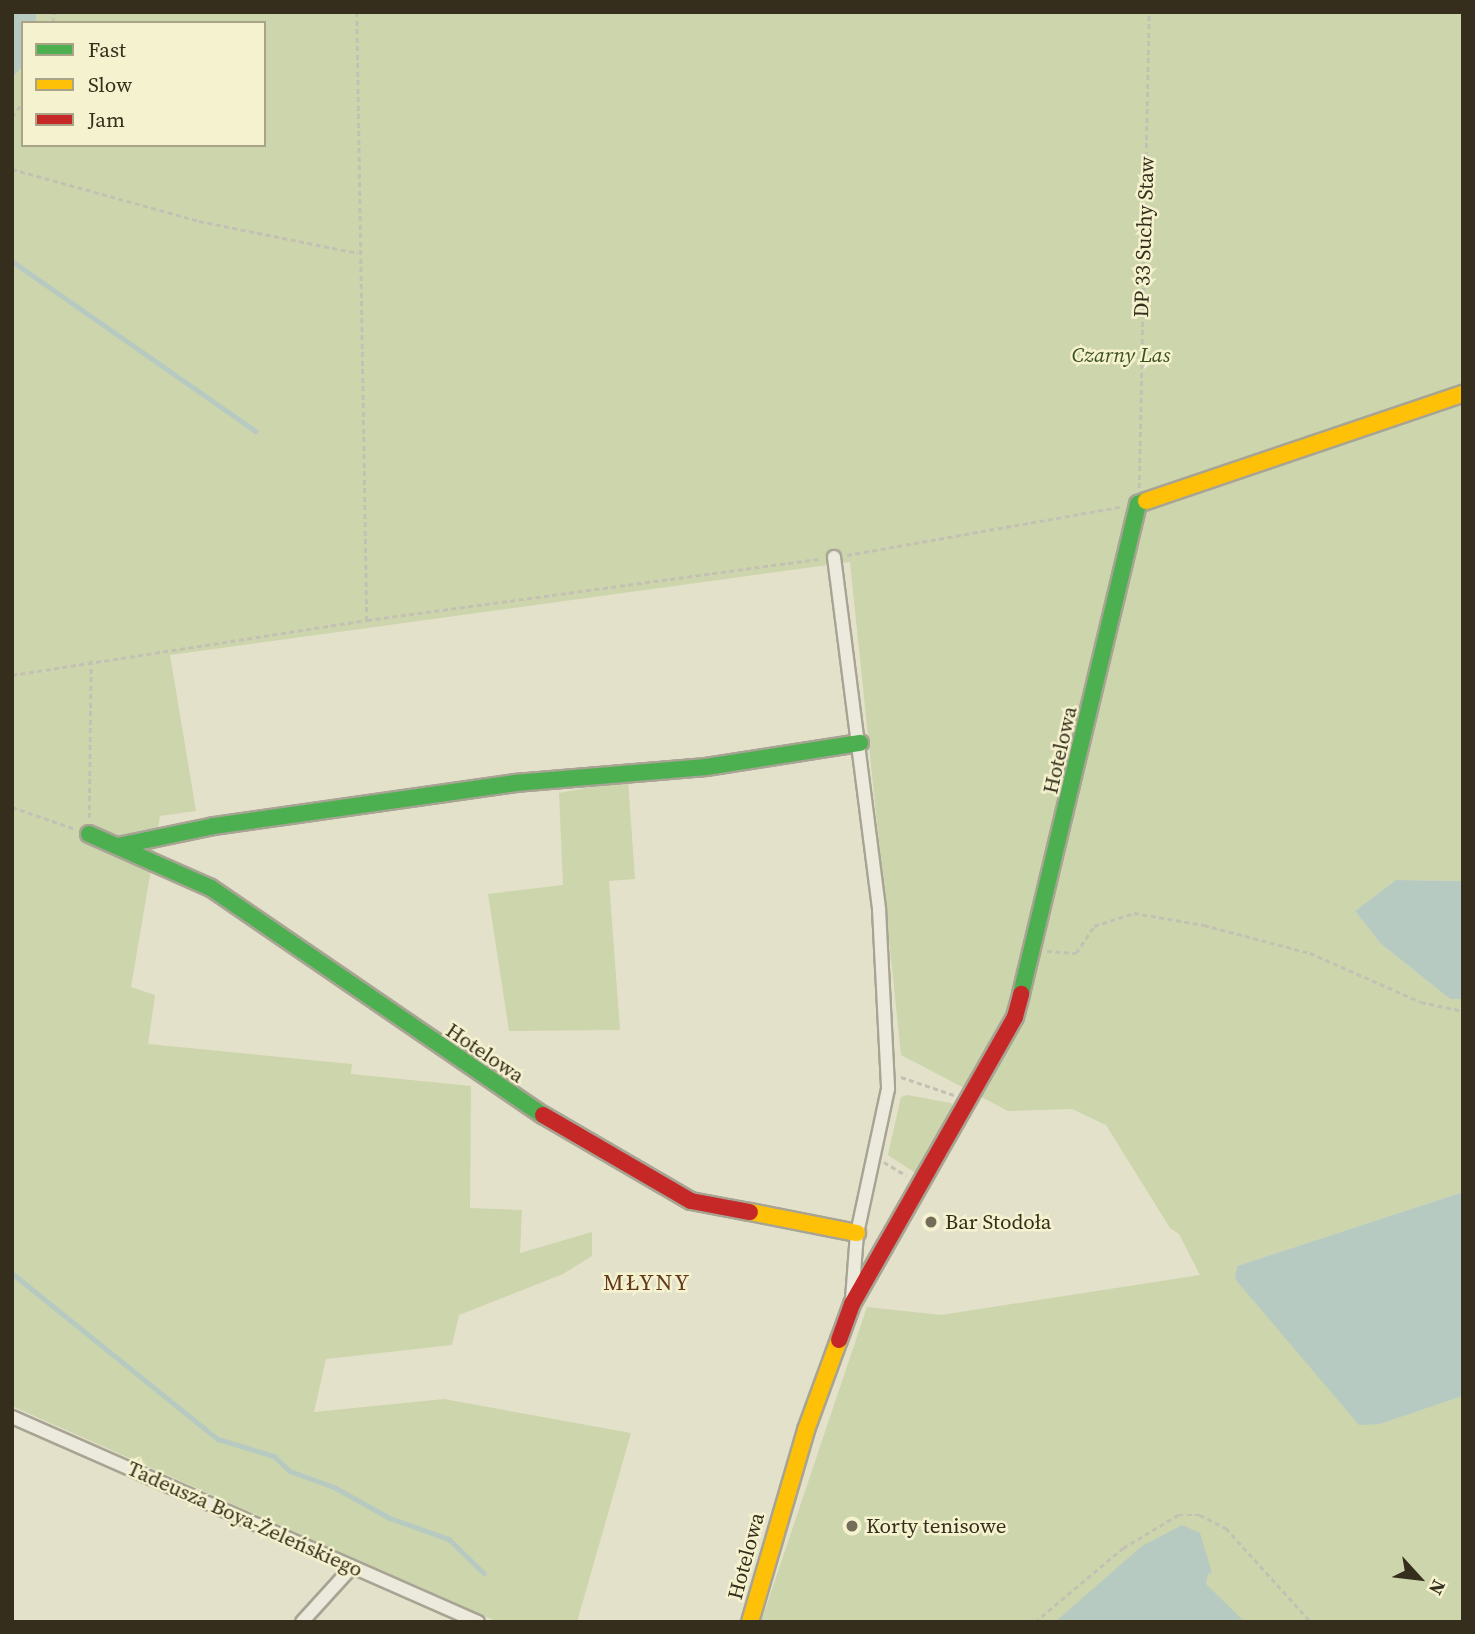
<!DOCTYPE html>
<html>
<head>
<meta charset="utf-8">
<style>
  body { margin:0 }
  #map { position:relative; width:1475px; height:1634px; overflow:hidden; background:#e4e1ca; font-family:"Source Serif 4",serif }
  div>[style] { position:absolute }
  .green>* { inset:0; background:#cdd5ac }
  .water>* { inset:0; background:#b6cac1 }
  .stream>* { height:4.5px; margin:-2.25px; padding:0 2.25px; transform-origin:2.25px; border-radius:2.25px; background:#b6cac1 }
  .path>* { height:2.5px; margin-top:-1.25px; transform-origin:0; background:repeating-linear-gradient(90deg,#c3c1b3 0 5px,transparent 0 8.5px) }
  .roads { filter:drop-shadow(2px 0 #a8a494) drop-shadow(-2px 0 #a8a494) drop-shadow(0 2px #a8a494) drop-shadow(0 -2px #a8a494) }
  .street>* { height:12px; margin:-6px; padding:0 6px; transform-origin:6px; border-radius:6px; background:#ebeadc }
  .fast>* { height:16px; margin:-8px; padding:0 8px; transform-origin:8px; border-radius:8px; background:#4caf50 }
  .slow>* { height:16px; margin:-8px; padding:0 8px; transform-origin:8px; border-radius:8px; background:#ffc107 }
  .jam>* { height:16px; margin:-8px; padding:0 8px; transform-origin:8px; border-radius:8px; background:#c62828 }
  .dots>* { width:19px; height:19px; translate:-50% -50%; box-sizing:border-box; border:4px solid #f5f2cf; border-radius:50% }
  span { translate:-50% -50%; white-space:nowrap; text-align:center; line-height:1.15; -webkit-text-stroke:5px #f5f2cf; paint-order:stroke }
  .street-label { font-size:21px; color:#362e1c }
  .park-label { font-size:21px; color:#3d5222; font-style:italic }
  .poi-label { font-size:21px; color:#362e1c }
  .left { translate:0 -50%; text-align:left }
  .neighbourhood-label { font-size:23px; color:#63391b; letter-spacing:2px }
  .frame { position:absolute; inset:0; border:14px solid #362e1c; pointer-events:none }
  .legend { position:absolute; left:21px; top:21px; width:245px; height:126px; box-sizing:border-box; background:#f5f2cf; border:2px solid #a9a487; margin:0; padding:9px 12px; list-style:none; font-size:21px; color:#362e1c }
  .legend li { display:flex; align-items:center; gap:14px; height:35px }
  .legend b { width:35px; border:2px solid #a9a487 }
  .north { position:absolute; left:1384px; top:1543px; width:70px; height:70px; -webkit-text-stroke:5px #f5f2cf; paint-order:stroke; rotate:117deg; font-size:19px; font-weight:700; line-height:28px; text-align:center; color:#362e1c }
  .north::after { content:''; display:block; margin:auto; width:24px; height:32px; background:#362e1c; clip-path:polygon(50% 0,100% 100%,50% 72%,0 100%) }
</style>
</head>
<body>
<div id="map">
  <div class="green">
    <div style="clip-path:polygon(36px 12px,1463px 12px,1463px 881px,1396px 880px,1355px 911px,1380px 943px,1450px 999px,1463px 999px,1463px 1192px,1237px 1266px,1235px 1279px,1380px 1424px,1463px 1396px,1463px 1622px,761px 1622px,867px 1307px,941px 1315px,1200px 1275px,1179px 1234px,1170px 1228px,1106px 1125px,1072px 1109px,1008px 1111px,901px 1055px,850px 562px,170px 655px,196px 811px,160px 816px,131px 987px,155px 995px,148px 1044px,352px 1064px,351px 1074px,471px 1086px,470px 1208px,522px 1210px,520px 1253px,592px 1232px,592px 1256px,563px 1274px,459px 1315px,452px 1345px,326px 1359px,314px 1412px,444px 1399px,631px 1433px,577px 1622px,498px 1622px,12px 1406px,12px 78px,23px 66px,23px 145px,264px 145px,264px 23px,36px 23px)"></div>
    <div style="clip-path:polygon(628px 780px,635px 879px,609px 881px,620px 1030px,509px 1031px,488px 894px,563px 885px,559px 793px)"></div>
    <div style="clip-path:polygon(907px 1095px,951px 1103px,954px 1109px,917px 1174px,888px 1155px,901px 1097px)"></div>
  </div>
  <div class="water">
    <div style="clip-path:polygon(12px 12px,36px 12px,36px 23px,23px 23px,23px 66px,12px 78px)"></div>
    <div style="clip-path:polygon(1396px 880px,1463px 881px,1463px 999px,1450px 999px,1380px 943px,1355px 911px)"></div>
    <div style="clip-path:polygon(1463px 1192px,1463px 1396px,1380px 1424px,1359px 1425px,1235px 1279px,1237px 1266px)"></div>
    <div style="clip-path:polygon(1182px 1525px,1200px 1533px,1212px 1573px,1208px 1574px,1206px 1584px,1245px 1622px,1055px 1622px,1142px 1546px)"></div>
  </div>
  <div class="stream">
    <div style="left:12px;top:261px;width:297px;rotate:34.9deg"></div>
    <div style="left:12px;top:1273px;width:265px;rotate:38.9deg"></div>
    <div style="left:218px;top:1439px;width:59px;rotate:16.9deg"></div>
    <div style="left:274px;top:1456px;width:22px;rotate:43deg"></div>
    <div style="left:290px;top:1471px;width:47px;rotate:20deg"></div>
    <div style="left:334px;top:1487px;width:64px;rotate:29deg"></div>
    <div style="left:390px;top:1518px;width:63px;rotate:19.6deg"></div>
    <div style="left:449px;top:1539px;width:49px;rotate:44.2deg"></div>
  </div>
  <div class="path">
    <div style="left:357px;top:12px;width:608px;rotate:89.06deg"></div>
    <div style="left:52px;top:23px;width:11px;rotate:-75deg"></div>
    <div style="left:12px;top:117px;width:19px;rotate:-54deg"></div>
    <div style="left:12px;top:169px;width:194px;rotate:15.5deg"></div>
    <div style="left:199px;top:221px;width:162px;rotate:11.4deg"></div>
    <div style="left:1139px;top:488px;width:476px;rotate:-88.8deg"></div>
    <div style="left:847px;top:555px;width:277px;rotate:-10deg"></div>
    <div style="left:12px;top:675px;width:359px;rotate:-8.8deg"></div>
    <div style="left:367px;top:620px;width:457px;rotate:-7.7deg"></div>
    <div style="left:12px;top:807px;width:67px;rotate:19.2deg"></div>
    <div style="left:89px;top:818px;width:158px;rotate:-89.3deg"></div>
    <div style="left:1047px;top:951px;width:29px;rotate:4deg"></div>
    <div style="left:1076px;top:953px;width:32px;rotate:-56deg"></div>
    <div style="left:1094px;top:926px;width:42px;rotate:-18deg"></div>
    <div style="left:1134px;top:913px;width:71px;rotate:9.7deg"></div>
    <div style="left:1204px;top:925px;width:110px;rotate:14.8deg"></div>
    <div style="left:1310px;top:953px;width:121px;rotate:23.8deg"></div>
    <div style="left:1421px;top:1002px;width:43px;rotate:12.1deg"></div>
    <div style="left:901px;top:1077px;width:56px;rotate:18.8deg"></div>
    <div style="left:884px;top:1162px;width:26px;rotate:31deg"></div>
    <div style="left:1035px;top:1622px;width:115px;rotate:-40.1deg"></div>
    <div style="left:1123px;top:1548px;width:64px;rotate:-31deg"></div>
    <div style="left:1178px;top:1515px;width:22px"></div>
    <div style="left:1200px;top:1515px;width:29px;rotate:27deg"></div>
    <div style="left:1226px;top:1528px;width:127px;rotate:47.9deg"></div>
  </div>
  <div class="roads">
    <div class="street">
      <div style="left:834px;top:557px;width:355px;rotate:82.7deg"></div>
      <div style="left:879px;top:909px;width:180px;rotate:87.1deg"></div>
      <div style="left:888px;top:1089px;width:147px;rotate:102.1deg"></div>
      <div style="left:857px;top:1233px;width:66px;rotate:94.3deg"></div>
      <div style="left:12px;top:1417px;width:509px;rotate:23.75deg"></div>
      <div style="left:302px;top:1622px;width:74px;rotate:-47.7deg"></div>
    </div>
    <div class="fast">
      <div style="left:89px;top:834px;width:133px;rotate:23.9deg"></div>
      <div style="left:211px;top:888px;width:402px;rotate:34.4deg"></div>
      <div style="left:118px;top:846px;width:98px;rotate:-11.8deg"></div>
      <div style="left:214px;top:826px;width:304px;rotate:-8.1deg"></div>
      <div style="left:515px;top:783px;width:192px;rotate:-4.8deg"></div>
      <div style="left:706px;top:767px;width:156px;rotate:-8.9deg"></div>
      <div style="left:1021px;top:994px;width:504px;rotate:-76.57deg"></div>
      <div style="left:1138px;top:504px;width:9px;rotate:-21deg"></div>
    </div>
    <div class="slow">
      <div style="left:1146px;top:501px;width:335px;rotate:-18.7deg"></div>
      <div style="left:750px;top:1212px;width:109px;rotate:11.1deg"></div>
      <div style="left:750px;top:1622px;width:200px;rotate:-73.7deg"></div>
      <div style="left:806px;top:1430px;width:96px;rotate:-69.9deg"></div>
    </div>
    <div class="jam">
      <div style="left:543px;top:1115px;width:171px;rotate:30.2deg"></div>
      <div style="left:691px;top:1201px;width:60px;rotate:10.6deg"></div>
      <div style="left:839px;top:1340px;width:38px;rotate:-70deg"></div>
      <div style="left:852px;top:1304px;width:330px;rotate:-60.4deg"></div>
      <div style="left:1015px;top:1017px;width:24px;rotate:-75deg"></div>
    </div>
  </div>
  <div class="dots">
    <div style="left:931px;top:1222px;background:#736d59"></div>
    <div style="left:852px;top:1526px;background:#736d59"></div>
  </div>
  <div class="street-label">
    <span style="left:1144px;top:237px;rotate:-88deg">DP 33 Suchy Staw</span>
    <span style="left:1060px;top:750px;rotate:-77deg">Hotelowa</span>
    <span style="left:485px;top:1053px;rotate:34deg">Hotelowa</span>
    <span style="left:245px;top:1519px;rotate:24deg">Tadeusza Boya-Żeleńskiego</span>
    <span style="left:746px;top:1556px;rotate:-75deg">Hotelowa</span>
  </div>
  <div class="park-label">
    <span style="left:1121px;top:355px">Czarny Las</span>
  </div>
  <div class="poi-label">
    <span class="left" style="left:945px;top:1222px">Bar Stodoła</span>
    <span class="left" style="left:866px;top:1526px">Korty tenisowe</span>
  </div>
  <div class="neighbourhood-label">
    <span style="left:647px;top:1282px">MŁYNY</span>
  </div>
  <div class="frame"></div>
  <ul class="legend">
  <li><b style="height:9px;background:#4caf50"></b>Fast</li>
  <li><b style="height:9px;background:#ffc107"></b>Slow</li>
  <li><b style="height:9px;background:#c62828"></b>Jam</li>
  </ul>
  <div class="north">N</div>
</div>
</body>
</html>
